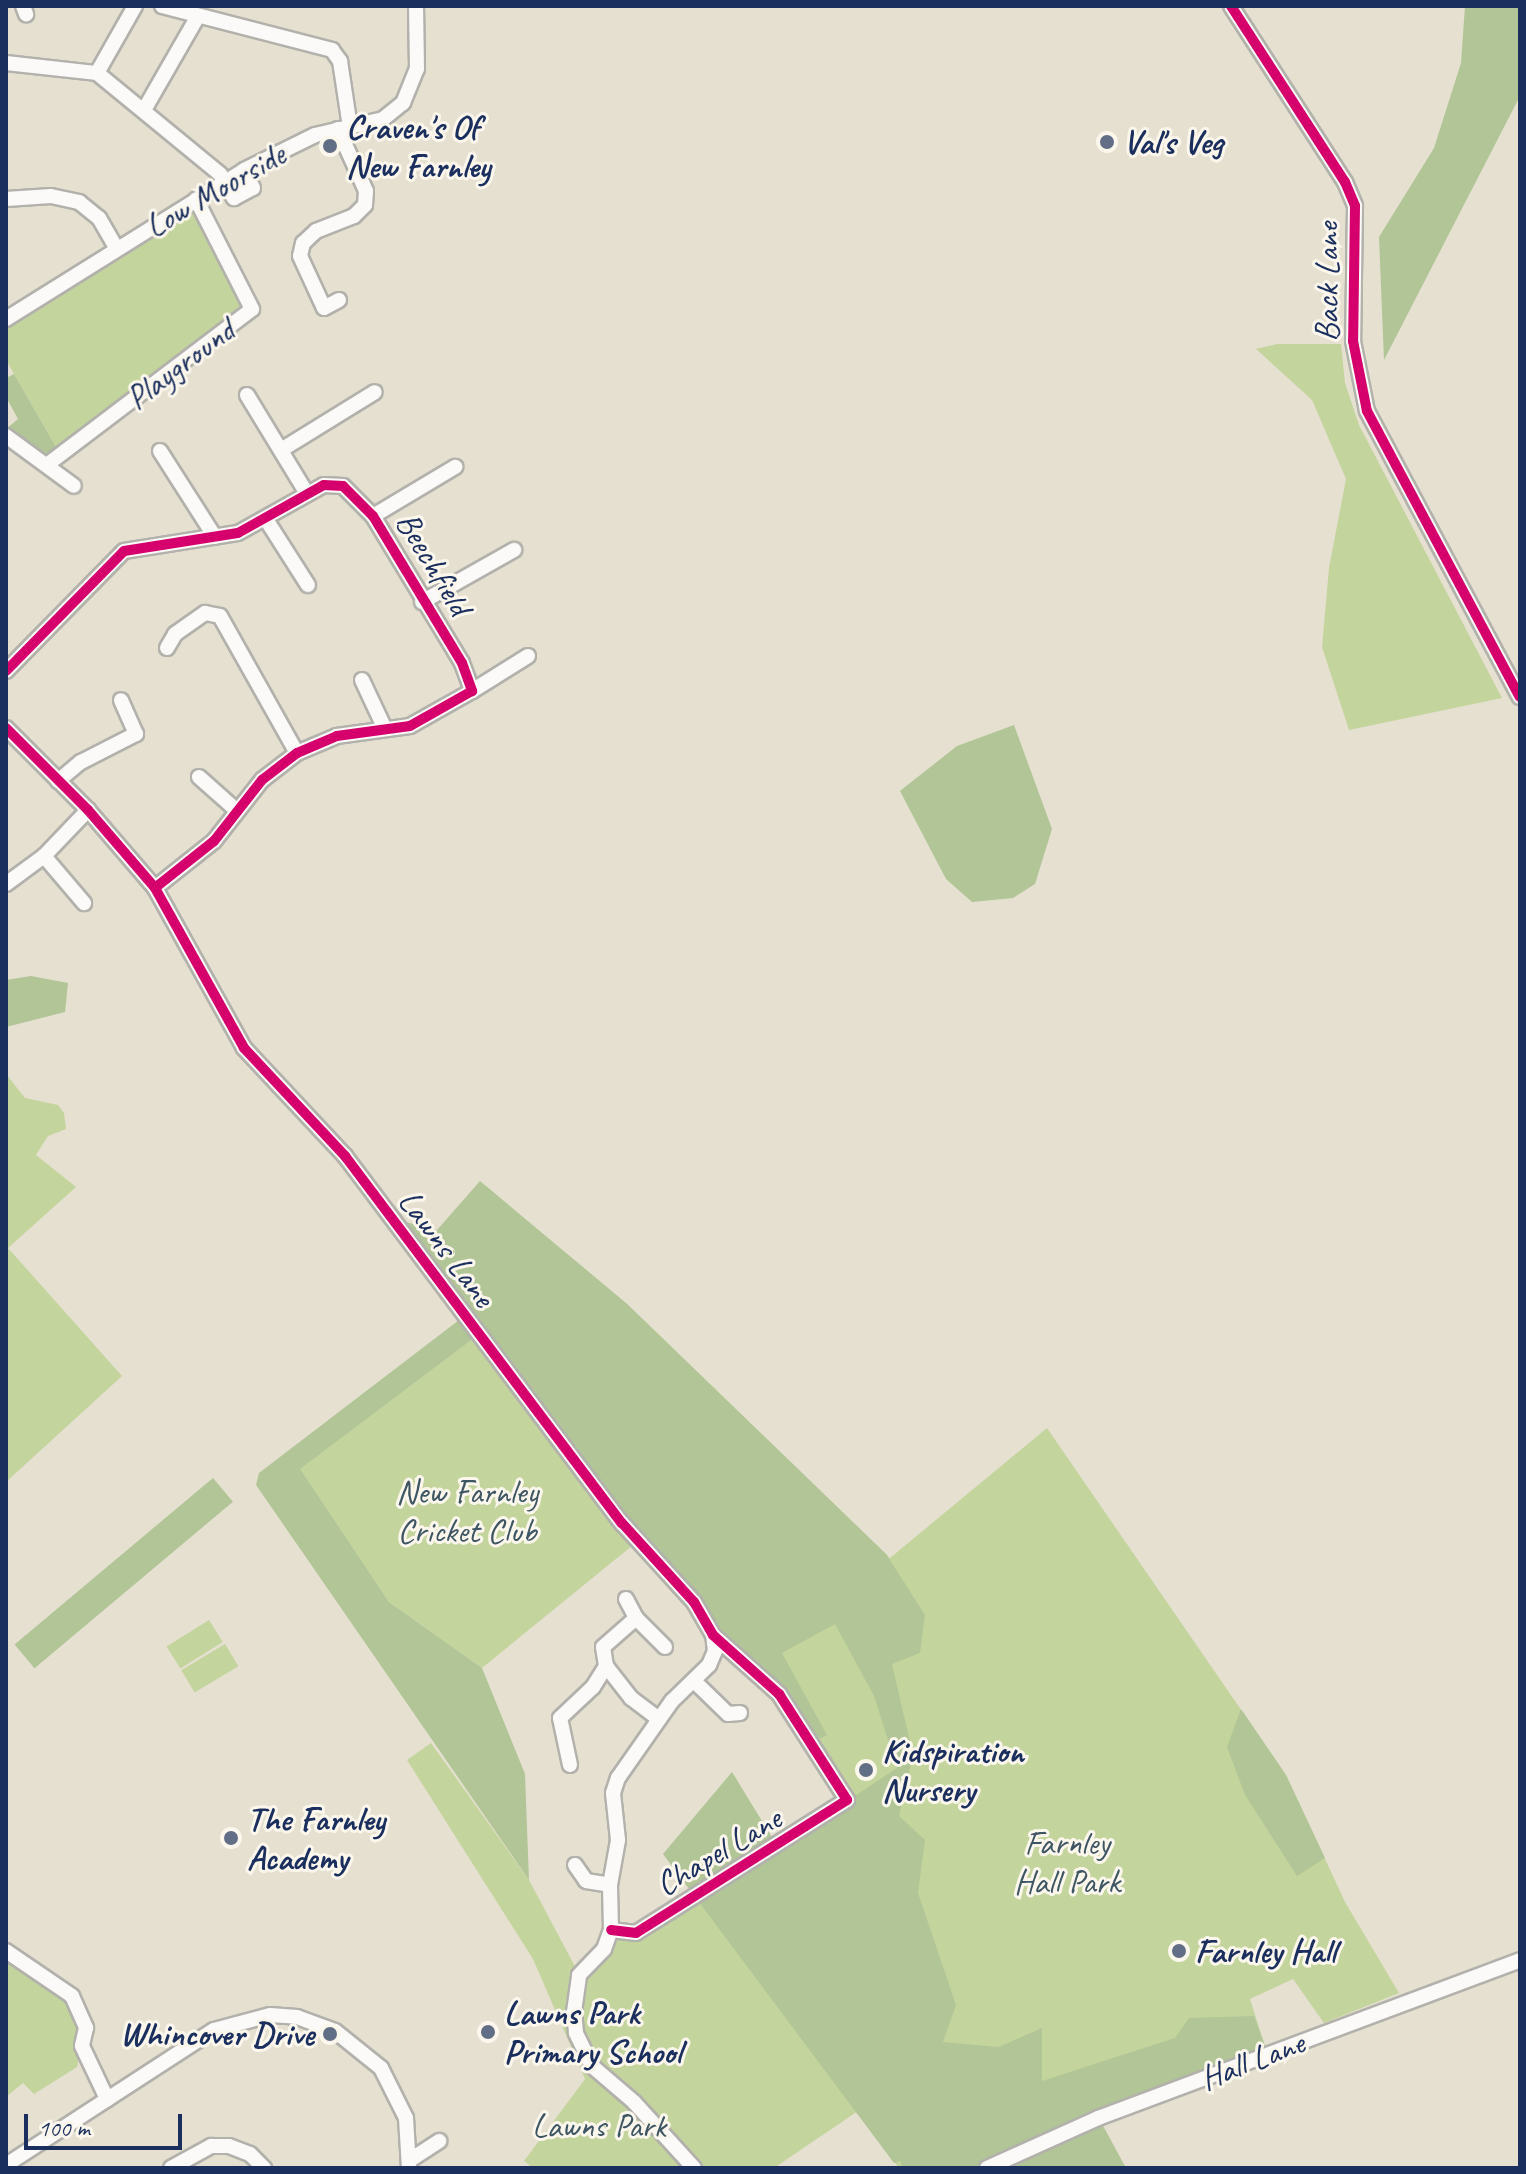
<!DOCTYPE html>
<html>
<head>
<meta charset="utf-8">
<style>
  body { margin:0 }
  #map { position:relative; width:1526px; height:2174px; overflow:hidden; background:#e5e0d0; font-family:Caveat,sans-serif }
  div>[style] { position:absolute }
  .green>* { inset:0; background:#c4d49d; transform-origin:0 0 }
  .forest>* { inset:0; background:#b1c596; transform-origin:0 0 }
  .roads { filter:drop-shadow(2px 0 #b2b1ab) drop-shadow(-2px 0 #b2b1ab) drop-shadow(0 2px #b2b1ab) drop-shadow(0 -2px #b2b1ab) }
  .minor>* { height:14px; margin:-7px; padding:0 7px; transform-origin:7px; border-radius:7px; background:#fbfaf8 }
  .cycleway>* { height:10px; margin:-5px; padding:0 5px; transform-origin:5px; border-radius:5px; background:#d6006c }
  .dots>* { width:22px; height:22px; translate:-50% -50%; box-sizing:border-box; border:4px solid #fbf7ec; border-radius:50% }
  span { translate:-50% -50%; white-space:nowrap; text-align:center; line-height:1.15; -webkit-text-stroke:6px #fbf7ec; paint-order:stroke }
  .poi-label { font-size:34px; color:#1b2f5e; font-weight:700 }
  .left { translate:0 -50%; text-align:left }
  .right { translate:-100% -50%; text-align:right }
  .street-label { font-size:34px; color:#1b2f5e }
  .park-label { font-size:34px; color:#3e5664 }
  .frame { position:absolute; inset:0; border:8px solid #1b2f5e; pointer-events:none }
  .scale { position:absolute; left:24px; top:2114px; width:158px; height:36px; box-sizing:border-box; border:4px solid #1b2f5e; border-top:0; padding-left:10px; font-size:24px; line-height:28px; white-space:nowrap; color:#1b2f5e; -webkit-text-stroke:6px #fbf7ec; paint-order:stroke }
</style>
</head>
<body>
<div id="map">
  <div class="green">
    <div style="clip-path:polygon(196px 199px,252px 309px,60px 454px,6px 360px,6px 319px)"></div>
    <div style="clip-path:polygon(1277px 344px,1341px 344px,1345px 383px,1359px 425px,1502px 698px,1349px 730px,1322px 647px,1329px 568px,1346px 479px,1312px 400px,1256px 349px)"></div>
    <div style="clip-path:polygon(6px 1074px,25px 1098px,58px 1105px,64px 1113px,66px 1129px,48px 1136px,36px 1155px,76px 1187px,8px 1248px,122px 1376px,6px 1482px)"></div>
    <div style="clip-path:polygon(626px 1303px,890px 1558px,1047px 1428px,1286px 1775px,1345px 1902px,1399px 1993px,1324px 2023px,1293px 1979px,1250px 1999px,1265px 2046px,1094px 2111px,976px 2168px,899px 2168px,858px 2111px,774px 2168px,533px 2168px,524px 2161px,585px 2079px,533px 1959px,407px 1760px,431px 1743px,529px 1880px,579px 1974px,611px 1930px,636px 1933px,846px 1800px,801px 1729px)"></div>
    <div style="clip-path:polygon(478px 1335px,638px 1541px,482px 1668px,389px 1602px,299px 1469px)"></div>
    <div style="left:209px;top:1620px;width:26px;height:50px;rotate:58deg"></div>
    <div style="left:225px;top:1644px;width:26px;height:51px;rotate:59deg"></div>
    <div style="clip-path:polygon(6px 1951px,72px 1996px,86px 2028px,77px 2067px,34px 2094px,23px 2083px,6px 2097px)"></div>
  </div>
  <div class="forest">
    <div style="clip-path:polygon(1465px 6px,1520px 6px,1520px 96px,1384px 360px,1379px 237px,1434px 148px,1461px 63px)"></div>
    <div style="clip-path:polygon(14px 374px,60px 454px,48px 464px,6px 429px,18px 419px,6px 397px,6px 378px)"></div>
    <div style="clip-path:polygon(1014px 725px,1052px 829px,1035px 884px,1013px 898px,972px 902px,946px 879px,900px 791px,957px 746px)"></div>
    <div style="clip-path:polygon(31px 976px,68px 983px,65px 1012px,6px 1027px,6px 980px)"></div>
    <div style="clip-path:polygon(480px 1181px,626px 1303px,886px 1554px,925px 1615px,920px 1653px,892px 1664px,913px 1755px,899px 1816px,925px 1840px,918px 1893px,956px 2005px,943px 2042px,999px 2047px,1042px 2028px,1042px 2081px,1175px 2038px,1189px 2018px,1254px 2016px,1265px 2046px,1095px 2111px,1126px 2168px,903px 2168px,900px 2161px,894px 2163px,663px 1854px,732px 1772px,778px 1847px,897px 1768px,874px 1696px,835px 1624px,782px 1653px,827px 1735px,820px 1739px,730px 1649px,478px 1335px,300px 1469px,389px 1602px,482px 1668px,525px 1774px,529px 1880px,256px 1485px,259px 1473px,463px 1317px,390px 1218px,437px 1230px)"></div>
    <div style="left:213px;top:1478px;width:31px;height:259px;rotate:50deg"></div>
    <div style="clip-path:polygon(1241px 1709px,1286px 1775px,1325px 1858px,1297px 1876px,1245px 1795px,1227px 1747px)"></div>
  </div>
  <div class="roads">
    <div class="minor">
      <div style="left:23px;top:6px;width:9px;rotate:69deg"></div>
      <div style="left:162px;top:6px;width:176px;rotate:14.5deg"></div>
      <div style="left:332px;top:50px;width:14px;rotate:54deg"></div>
      <div style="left:340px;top:61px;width:67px;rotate:81.4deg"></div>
      <div style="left:1231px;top:6px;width:210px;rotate:57.1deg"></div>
      <div style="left:1345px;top:182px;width:26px;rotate:67deg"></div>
      <div style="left:1355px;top:206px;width:135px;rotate:90.8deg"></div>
      <div style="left:1353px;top:341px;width:71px;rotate:78.7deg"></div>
      <div style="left:1367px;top:411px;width:324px;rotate:61.9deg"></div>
      <div style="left:6px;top:63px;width:92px;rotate:6.3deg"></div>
      <div style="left:97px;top:73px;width:159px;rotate:39.4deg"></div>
      <div style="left:220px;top:174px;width:28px;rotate:60deg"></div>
      <div style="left:234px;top:198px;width:21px;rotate:-28deg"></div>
      <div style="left:253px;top:188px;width:20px;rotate:-117deg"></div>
      <div style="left:97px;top:73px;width:77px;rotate:-60.4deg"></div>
      <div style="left:144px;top:110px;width:106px;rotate:-60.1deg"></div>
      <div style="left:338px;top:129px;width:68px;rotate:65.7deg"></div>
      <div style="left:366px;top:191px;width:14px;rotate:94deg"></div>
      <div style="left:365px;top:205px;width:16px;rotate:135deg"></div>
      <div style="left:354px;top:216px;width:41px;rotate:158.5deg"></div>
      <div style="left:316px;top:231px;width:18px;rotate:137deg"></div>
      <div style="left:303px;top:243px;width:13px;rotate:103deg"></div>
      <div style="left:300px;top:256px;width:57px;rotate:65.2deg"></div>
      <div style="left:324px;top:308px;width:17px;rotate:-28deg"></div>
      <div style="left:6px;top:199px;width:45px;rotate:-3.8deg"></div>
      <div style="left:51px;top:196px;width:29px;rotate:12deg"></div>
      <div style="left:79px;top:202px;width:26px;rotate:39deg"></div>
      <div style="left:99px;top:218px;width:34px;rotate:60deg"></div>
      <div style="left:6px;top:319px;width:281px;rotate:-32deg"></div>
      <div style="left:244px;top:170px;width:79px;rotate:-26.2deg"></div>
      <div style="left:315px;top:135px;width:70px;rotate:-13.2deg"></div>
      <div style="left:383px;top:119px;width:26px;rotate:-39deg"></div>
      <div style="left:403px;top:103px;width:37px;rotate:-68deg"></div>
      <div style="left:417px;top:69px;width:63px;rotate:-90.9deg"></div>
      <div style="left:247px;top:395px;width:114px;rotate:58.7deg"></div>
      <div style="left:6px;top:436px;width:84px;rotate:36.3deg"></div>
      <div style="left:281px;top:450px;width:110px;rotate:-31.7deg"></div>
      <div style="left:160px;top:451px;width:102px;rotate:57.4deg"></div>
      <div style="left:48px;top:464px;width:256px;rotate:-37.2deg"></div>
      <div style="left:252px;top:309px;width:123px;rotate:-117deg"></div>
      <div style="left:373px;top:516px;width:96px;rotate:-30.9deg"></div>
      <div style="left:267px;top:521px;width:76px;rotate:57.4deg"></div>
      <div style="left:422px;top:602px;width:106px;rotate:-29.5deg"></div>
      <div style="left:167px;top:648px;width:16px;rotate:-60deg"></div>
      <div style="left:175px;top:634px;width:37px;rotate:-35deg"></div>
      <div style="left:205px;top:613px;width:15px;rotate:11deg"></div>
      <div style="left:220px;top:616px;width:157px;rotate:60.7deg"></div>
      <div style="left:6px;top:671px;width:168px;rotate:-45.5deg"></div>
      <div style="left:124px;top:551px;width:115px;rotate:-9deg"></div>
      <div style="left:238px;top:533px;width:98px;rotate:-29.2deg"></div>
      <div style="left:324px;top:485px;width:19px;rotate:3deg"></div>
      <div style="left:343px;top:486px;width:42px;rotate:45deg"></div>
      <div style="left:373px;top:516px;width:172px;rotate:58.8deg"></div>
      <div style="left:462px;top:663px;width:30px;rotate:70deg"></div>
      <div style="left:472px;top:691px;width:71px;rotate:150.6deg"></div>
      <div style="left:410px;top:726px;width:74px;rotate:172.2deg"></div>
      <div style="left:337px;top:736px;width:43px;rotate:157deg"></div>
      <div style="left:297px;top:753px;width:44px;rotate:142.4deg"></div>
      <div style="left:262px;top:780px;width:78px;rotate:128.2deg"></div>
      <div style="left:214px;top:841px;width:75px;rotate:141.5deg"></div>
      <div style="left:362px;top:680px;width:52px;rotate:64.9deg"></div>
      <div style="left:472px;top:691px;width:66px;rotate:-32deg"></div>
      <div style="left:6px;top:728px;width:116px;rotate:45deg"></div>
      <div style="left:88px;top:810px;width:103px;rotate:49.3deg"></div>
      <div style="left:155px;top:888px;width:183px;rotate:60.9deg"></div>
      <div style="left:244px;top:1048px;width:148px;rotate:46.9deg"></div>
      <div style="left:345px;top:1156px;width:460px;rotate:53deg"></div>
      <div style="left:622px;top:1523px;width:107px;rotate:47.7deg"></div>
      <div style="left:694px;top:1602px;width:38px;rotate:60deg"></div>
      <div style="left:713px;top:1635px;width:89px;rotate:41.8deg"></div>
      <div style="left:779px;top:1694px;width:126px;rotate:57.3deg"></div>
      <div style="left:847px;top:1800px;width:249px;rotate:147.8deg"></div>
      <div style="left:636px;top:1933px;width:25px;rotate:-173deg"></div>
      <div style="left:199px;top:777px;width:48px;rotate:41.6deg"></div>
      <div style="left:58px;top:781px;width:30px;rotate:-40deg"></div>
      <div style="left:81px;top:762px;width:62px;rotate:-27deg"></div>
      <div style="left:136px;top:734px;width:37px;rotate:-114deg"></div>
      <div style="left:44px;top:856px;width:62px;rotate:49.6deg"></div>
      <div style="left:6px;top:884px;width:47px;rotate:-36.4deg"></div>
      <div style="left:44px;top:856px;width:64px;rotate:-46.3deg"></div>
      <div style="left:626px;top:1599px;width:21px;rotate:62deg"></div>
      <div style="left:606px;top:1666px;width:19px;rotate:-99deg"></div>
      <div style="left:603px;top:1647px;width:44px;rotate:-41.3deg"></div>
      <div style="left:636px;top:1618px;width:41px;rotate:45deg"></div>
      <div style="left:695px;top:1682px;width:46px;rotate:44.1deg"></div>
      <div style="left:728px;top:1714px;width:12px;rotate:-5deg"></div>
      <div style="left:570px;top:1765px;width:48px;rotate:-102deg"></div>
      <div style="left:560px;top:1718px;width:45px;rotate:-43.2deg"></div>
      <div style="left:593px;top:1687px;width:25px;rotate:-58deg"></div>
      <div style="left:606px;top:1666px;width:41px;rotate:52deg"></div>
      <div style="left:631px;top:1698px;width:35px;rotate:37deg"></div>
      <div style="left:575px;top:1865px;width:19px;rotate:55deg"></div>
      <div style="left:586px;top:1881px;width:24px;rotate:9deg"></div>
      <div style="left:6px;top:1951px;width:80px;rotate:34.3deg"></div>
      <div style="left:72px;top:1996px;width:35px;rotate:66deg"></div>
      <div style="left:86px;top:2028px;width:18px;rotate:103deg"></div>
      <div style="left:82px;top:2046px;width:59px;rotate:64.7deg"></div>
      <div style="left:410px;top:2160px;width:35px;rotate:-33deg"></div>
      <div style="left:6px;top:2165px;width:248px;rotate:-33deg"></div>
      <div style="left:214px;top:2030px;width:58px;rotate:-15deg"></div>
      <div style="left:270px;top:2015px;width:27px;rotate:4deg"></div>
      <div style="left:297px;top:2017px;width:40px;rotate:20.2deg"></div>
      <div style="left:335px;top:2031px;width:59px;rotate:38.8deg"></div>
      <div style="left:381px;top:2068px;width:56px;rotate:63.4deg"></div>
      <div style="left:406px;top:2118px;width:50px;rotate:86.6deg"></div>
      <div style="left:171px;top:2168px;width:46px;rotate:-28.8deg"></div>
      <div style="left:211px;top:2146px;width:18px"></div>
      <div style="left:229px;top:2146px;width:22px;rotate:21deg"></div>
      <div style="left:250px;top:2154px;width:20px;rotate:45deg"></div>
      <div style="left:694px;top:2168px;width:89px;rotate:-132.3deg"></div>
      <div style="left:634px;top:2102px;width:55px;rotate:-139.4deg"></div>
      <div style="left:592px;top:2066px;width:37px;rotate:-116deg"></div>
      <div style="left:576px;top:2033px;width:21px;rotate:-95deg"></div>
      <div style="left:574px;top:2012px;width:37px;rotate:-82deg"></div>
      <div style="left:579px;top:1975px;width:36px;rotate:-46deg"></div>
      <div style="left:604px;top:1949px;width:20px;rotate:-70deg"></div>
      <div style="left:611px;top:1930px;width:45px;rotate:-91.3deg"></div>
      <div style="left:610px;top:1885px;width:46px;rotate:-79.9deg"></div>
      <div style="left:618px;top:1840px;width:47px;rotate:-96.1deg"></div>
      <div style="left:613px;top:1793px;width:16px;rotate:-72deg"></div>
      <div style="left:618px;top:1778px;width:94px;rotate:-55deg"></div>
      <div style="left:672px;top:1701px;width:52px;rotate:-44.2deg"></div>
      <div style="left:709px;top:1665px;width:15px;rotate:-67deg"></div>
      <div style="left:715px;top:1651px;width:16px;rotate:-97deg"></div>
      <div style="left:987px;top:2168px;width:122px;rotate:-24.2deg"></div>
      <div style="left:1098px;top:2118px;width:451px;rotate:-20.5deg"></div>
    </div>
  </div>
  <div class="cycleway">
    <div style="left:1231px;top:6px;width:210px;rotate:57.1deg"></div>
    <div style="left:1345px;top:182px;width:26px;rotate:67deg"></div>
    <div style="left:1355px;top:206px;width:135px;rotate:90.8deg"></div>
    <div style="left:1353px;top:341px;width:71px;rotate:78.7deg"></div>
    <div style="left:1367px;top:411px;width:324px;rotate:61.9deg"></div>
    <div style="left:6px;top:671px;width:168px;rotate:-45.5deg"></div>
    <div style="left:124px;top:551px;width:115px;rotate:-9deg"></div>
    <div style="left:238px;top:533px;width:98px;rotate:-29.2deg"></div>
    <div style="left:324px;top:485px;width:19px;rotate:3deg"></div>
    <div style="left:343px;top:486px;width:42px;rotate:45deg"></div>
    <div style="left:373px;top:516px;width:172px;rotate:58.8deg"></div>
    <div style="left:462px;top:663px;width:30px;rotate:70deg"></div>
    <div style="left:472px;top:691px;width:71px;rotate:150.6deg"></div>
    <div style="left:410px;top:726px;width:74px;rotate:172.2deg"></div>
    <div style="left:337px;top:736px;width:43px;rotate:157deg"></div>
    <div style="left:297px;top:753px;width:44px;rotate:142.4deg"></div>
    <div style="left:262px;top:780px;width:78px;rotate:128.2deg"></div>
    <div style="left:214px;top:841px;width:75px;rotate:141.5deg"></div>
    <div style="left:6px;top:728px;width:116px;rotate:45deg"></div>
    <div style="left:88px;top:810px;width:103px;rotate:49.3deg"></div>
    <div style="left:155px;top:888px;width:183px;rotate:60.9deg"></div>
    <div style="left:244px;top:1048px;width:148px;rotate:46.9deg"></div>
    <div style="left:345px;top:1156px;width:460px;rotate:53deg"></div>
    <div style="left:622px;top:1523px;width:107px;rotate:47.7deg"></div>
    <div style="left:694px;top:1602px;width:38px;rotate:60deg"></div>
    <div style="left:713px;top:1635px;width:89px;rotate:41.8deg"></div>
    <div style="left:779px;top:1694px;width:126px;rotate:57.3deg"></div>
    <div style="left:847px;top:1800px;width:249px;rotate:147.8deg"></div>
    <div style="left:636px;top:1933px;width:25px;rotate:-173deg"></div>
  </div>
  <div class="dots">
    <div style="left:1107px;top:142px;background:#626d86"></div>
    <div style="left:330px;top:146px;background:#626d86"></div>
    <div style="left:866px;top:1770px;background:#626d86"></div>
    <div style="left:231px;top:1838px;background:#626d86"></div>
    <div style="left:1179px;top:1951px;background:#626d86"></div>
    <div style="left:488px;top:2032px;background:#626d86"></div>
    <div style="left:330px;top:2034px;background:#626d86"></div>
  </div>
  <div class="poi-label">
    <span class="left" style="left:346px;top:146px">Craven's Of<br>New Farnley</span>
    <span class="left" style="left:1123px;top:142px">Val's Veg</span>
    <span class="left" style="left:882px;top:1770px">Kidspiration<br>Nursery</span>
    <span class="left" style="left:247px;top:1838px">The Farnley<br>Academy</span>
    <span class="left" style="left:1195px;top:1951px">Farnley Hall</span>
    <span class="left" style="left:504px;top:2032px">Lawns Park<br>Primary School</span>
    <span class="right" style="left:314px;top:2034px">Whincover Drive</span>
  </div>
  <div class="street-label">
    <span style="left:215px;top:190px;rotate:-30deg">Low Moorside</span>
    <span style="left:1327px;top:282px;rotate:-90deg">Back Lane</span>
    <span style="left:180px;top:364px;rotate:-37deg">Playground</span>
    <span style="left:434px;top:563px;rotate:59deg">Beechfield</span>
    <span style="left:447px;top:1248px;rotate:53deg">Lawns Lane</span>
    <span style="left:718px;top:1851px;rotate:-31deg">Chapel Lane</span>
    <span style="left:1252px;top:2060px;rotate:-21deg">Hall Lane</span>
  </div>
  <div class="park-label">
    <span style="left:467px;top:1511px">New Farnley<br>Cricket Club</span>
    <span style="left:1067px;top:1862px">Farnley<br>Hall Park</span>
    <span style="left:599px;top:2126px">Lawns Park</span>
  </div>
  <div class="frame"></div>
  <div class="scale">100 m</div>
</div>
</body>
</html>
